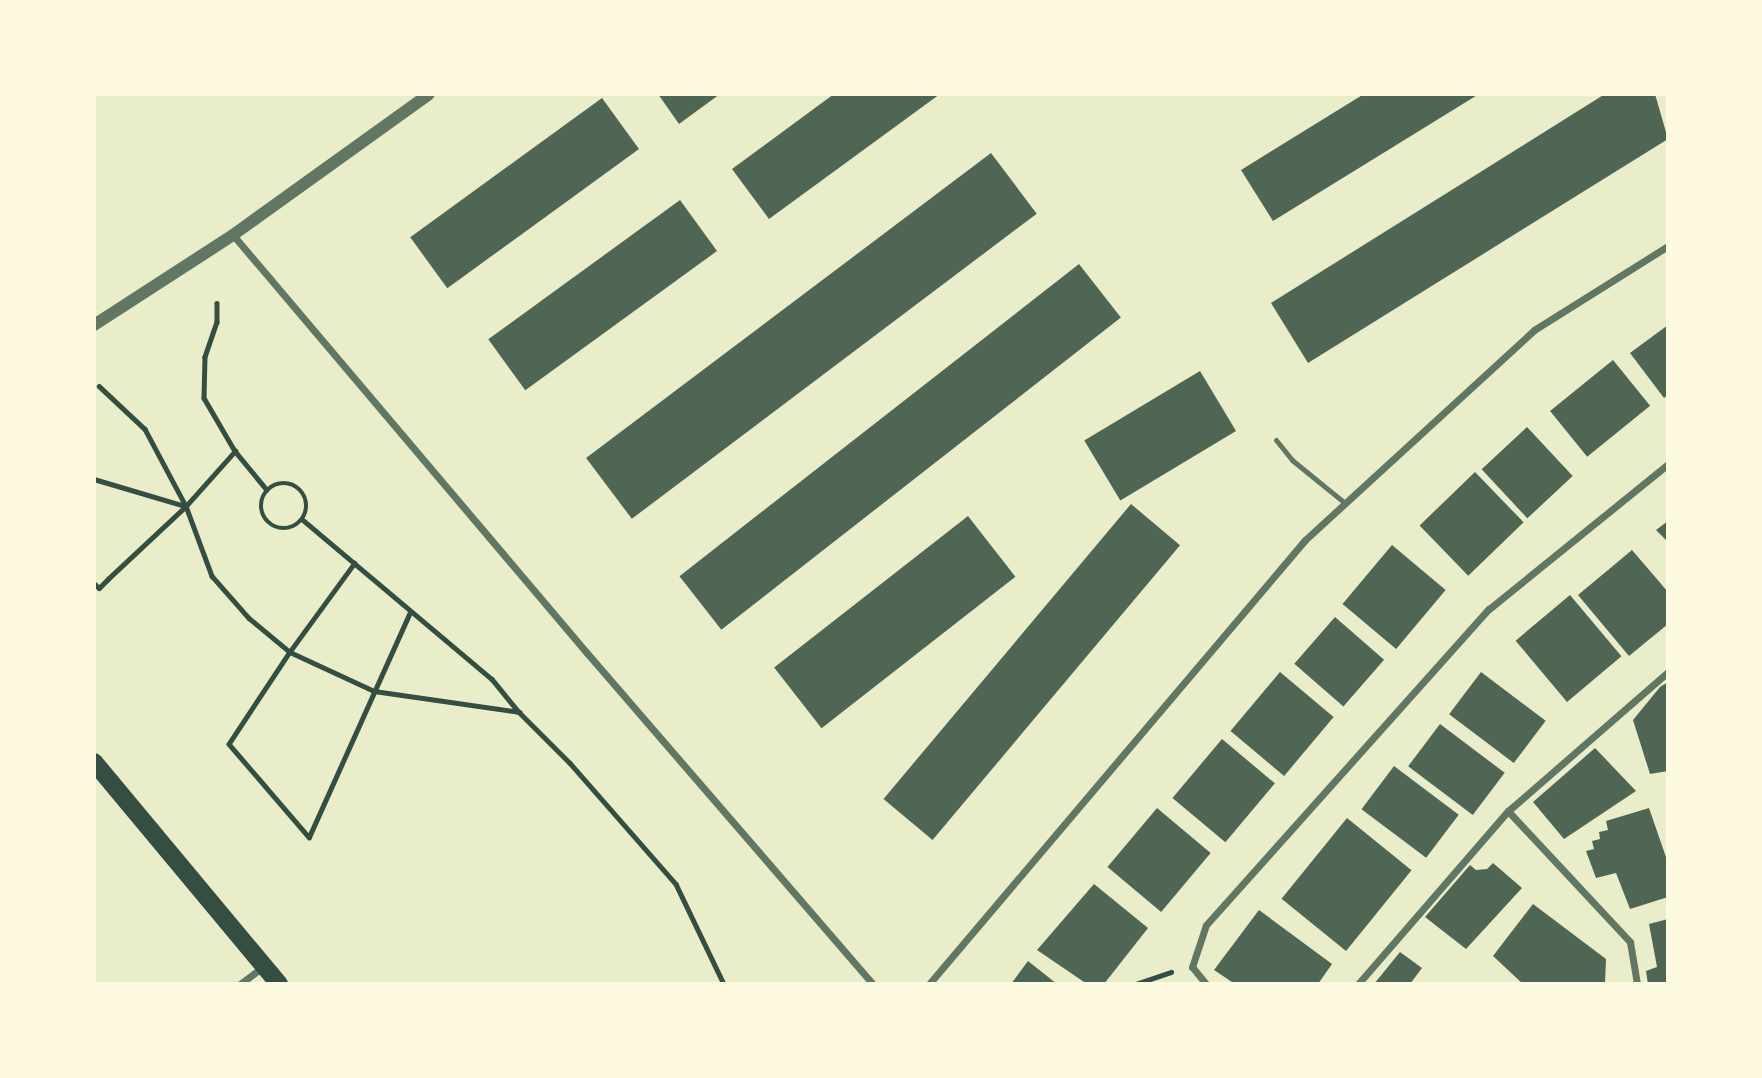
<!DOCTYPE html>
<html>
<head>
<meta charset="utf-8">
<style>
  body { margin:0 }
  #map { position:relative; width:1762px; height:1078px; overflow:hidden; background:#e9edc9; font-family:"Noto Serif",serif }
  div>[style] { position:absolute }
  .building>* { inset:0; background:#4f6655; transform-origin:0 0 }
  .path>* { height:4.5px; margin:-2.25px; padding:0 2.25px; transform-origin:2.25px; border-radius:2.25px; background:#344e41 }
  .path>.ring { margin:-2.25px; padding:0; box-sizing:content-box; background:none; border:4.5px solid #344e41; border-radius:50% }
  .service>* { height:5px; margin:-2.5px; padding:0 2.5px; transform-origin:2.5px; border-radius:2.5px; background:#617663 }
  .minor>* { height:7px; margin:-3.5px; padding:0 3.5px; transform-origin:3.5px; border-radius:3.5px; background:#617663 }
  .tertiary>* { height:12px; margin:-6px; padding:0 6px; transform-origin:6px; border-radius:6px; background:#617663 }
  .primary>* { height:18px; margin:-9px; padding:0 9px; transform-origin:9px; border-radius:9px; background:#344e41 }
  span { translate:-50% -50%; white-space:nowrap; text-align:center; line-height:1.15; -webkit-text-stroke:7px #fefae0; paint-order:stroke }
  .frame { position:absolute; inset:0; border:96px solid #fefae0; pointer-events:none }
</style>
</head>
<body>
<div id="map">
  <div class="building">
    <div style="clip-path:polygon(658px 94px,720px 94px,679px 124px)"></div>
    <div style="clip-path:polygon(834px 94px,940px 94px,769px 219px,732px 169px)"></div>
    <div style="clip-path:polygon(1364px 94px,1479px 94px,1273px 221px,1241px 170px)"></div>
    <div style="clip-path:polygon(1605px 94px,1655px 94px,1668px 139px,1308px 363px,1271px 303px)"></div>
    <div style="left:602px;top:98px;width:63px;height:237px;rotate:54deg"></div>
    <div style="left:991px;top:153px;width:76px;height:507px;rotate:53deg"></div>
    <div style="left:680px;top:200px;width:63px;height:237px;rotate:54deg"></div>
    <div style="left:1079px;top:264px;width:68px;height:507px;rotate:52deg"></div>
    <div style="clip-path:polygon(1668px 325px,1668px 395px,1664px 398px,1630px 353px)"></div>
    <div style="left:1613px;top:360px;width:59px;height:81px;rotate:51deg"></div>
    <div style="left:1200px;top:371px;width:70px;height:135px;rotate:59deg"></div>
    <div style="left:1527px;top:427px;width:67px;height:62px;rotate:47deg"></div>
    <div style="left:1475px;top:472px;width:70px;height:77px;rotate:46deg"></div>
    <div style="left:1131px;top:504px;width:64px;height:385px;rotate:40deg"></div>
    <div style="left:968px;top:516px;width:77px;height:246px;rotate:52deg"></div>
    <div style="clip-path:polygon(1668px 521px,1668px 542px,1656px 530px)"></div>
    <div style="left:1392px;top:545px;width:70px;height:77px;rotate:40deg"></div>
    <div style="clip-path:polygon(1632px 550px,1668px 592px,1668px 624px,1629px 656px,1578px 595px)"></div>
    <div style="left:1570px;top:595px;width:80px;height:71px;rotate:50deg"></div>
    <div style="left:1335px;top:617px;width:65px;height:62px;rotate:41deg"></div>
    <div style="left:1280px;top:672px;width:70px;height:77px;rotate:40deg"></div>
    <div style="left:1481px;top:672px;width:81px;height:53px;rotate:37deg"></div>
    <div style="clip-path:polygon(1668px 682px,1668px 771px,1650px 774px,1633px 720px,1660px 687px)"></div>
    <div style="left:1440px;top:724px;width:81px;height:53px;rotate:37deg"></div>
    <div style="left:1222px;top:739px;width:69px;height:77px;rotate:40deg"></div>
    <div style="clip-path:polygon(1595px 748px,1636px 791px,1564px 839px,1533px 802px)"></div>
    <div style="left:1394px;top:766px;width:81px;height:54px;rotate:37deg"></div>
    <div style="left:1157px;top:808px;width:70px;height:77px;rotate:40deg"></div>
    <div style="clip-path:polygon(1649px 808px,1668px 863px,1668px 897px,1630px 909px,1616px 873px,1596px 878px,1586px 851px,1594px 849px,1592px 841px,1600px 839px,1599px 832px,1608px 830px,1606px 821px)"></div>
    <div style="left:1347px;top:818px;width:83px;height:104px;rotate:39deg"></div>
    <div style="clip-path:polygon(1493px 863px,1522px 888px,1466px 949px,1425px 917px,1470px 865px,1476px 870px,1487px 869px)"></div>
    <div style="clip-path:polygon(1094px 884px,1148px 928px,1104px 984px,1087px 984px,1037px 950px)"></div>
    <div style="clip-path:polygon(1533px 904px,1606px 959px,1605px 984px,1523px 984px,1493px 956px)"></div>
    <div style="clip-path:polygon(1259px 910px,1332px 964px,1318px 984px,1235px 984px,1214px 970px)"></div>
    <div style="clip-path:polygon(1668px 919px,1668px 984px,1648px 984px,1646px 971px,1657px 967px,1649px 924px)"></div>
    <div style="clip-path:polygon(1400px 952px,1422px 968px,1410px 984px,1374px 984px)"></div>
    <div style="clip-path:polygon(1028px 961px,1057px 984px,1011px 984px)"></div>
  </div>
  <div class="path">
    <div style="left:217px;top:303px;width:19px;rotate:90deg"></div>
    <div style="left:217px;top:322px;width:37px;rotate:109deg"></div>
    <div style="left:205px;top:357px;width:41px;rotate:91.4deg"></div>
    <div style="left:204px;top:398px;width:61px;rotate:59.7deg"></div>
    <div style="left:235px;top:451px;width:50px;rotate:50.6deg"></div>
    <div style="left:99px;top:386px;width:63px;rotate:43.1deg"></div>
    <div style="left:145px;top:429px;width:87px;rotate:62deg"></div>
    <div style="left:186px;top:506px;width:75px;rotate:69.6deg"></div>
    <div style="left:212px;top:576px;width:56px;rotate:48.6deg"></div>
    <div style="left:249px;top:618px;width:53px;rotate:39.7deg"></div>
    <div style="left:290px;top:652px;width:93px;rotate:24.9deg"></div>
    <div style="left:374px;top:691px;width:147px;rotate:8.2deg"></div>
    <div style="left:519px;top:712px;width:72px;rotate:45deg"></div>
    <div style="left:570px;top:763px;width:161px;rotate:48.8deg"></div>
    <div style="left:676px;top:884px;width:111px;rotate:64.4deg"></div>
    <div style="left:94px;top:479px;width:95px;rotate:16.5deg"></div>
    <div class="ring" style="left:261px;top:483px;width:41.5px;height:41.5px"></div>
    <div style="left:303px;top:520px;width:247px;rotate:40.1deg"></div>
    <div style="left:492px;top:679px;width:41px;rotate:50.9deg"></div>
    <div style="left:355px;top:563px;width:110px;rotate:126.1deg"></div>
    <div style="left:290px;top:652px;width:110px;rotate:123.5deg"></div>
    <div style="left:229px;top:744px;width:123px;rotate:49.3deg"></div>
    <div style="left:309px;top:837px;width:247px;rotate:-65.8deg"></div>
    <div style="left:94px;top:583px;width:7px;rotate:45deg"></div>
    <div style="left:99px;top:588px;width:13px;rotate:-45deg"></div>
    <div style="left:108px;top:579px;width:107px;rotate:-43.1deg"></div>
    <div style="left:186px;top:506px;width:74px;rotate:-48.3deg"></div>
    <div style="left:1136px;top:984px;width:37px;rotate:-19deg"></div>
  </div>
  <div class="service">
    <div style="left:1276px;top:440px;width:26px;rotate:51deg"></div>
    <div style="left:1292px;top:460px;width:68px;rotate:39.1deg"></div>
  </div>
  <div class="minor">
    <div style="left:233px;top:235px;width:548px;rotate:49.74deg"></div>
    <div style="left:587px;top:653px;width:437px;rotate:49.2deg"></div>
    <div style="left:1508px;top:811px;width:179px;rotate:47deg"></div>
    <div style="left:1630px;top:942px;width:43px;rotate:80.5deg"></div>
    <div style="left:240px;top:984px;width:30px;rotate:-37deg"></div>
    <div style="left:929px;top:984px;width:582px;rotate:-49.74deg"></div>
    <div style="left:1305px;top:540px;width:311px;rotate:-42.5deg"></div>
    <div style="left:1534px;top:330px;width:158px;rotate:-32.1deg"></div>
    <div style="left:1206px;top:984px;width:22px;rotate:-129deg"></div>
    <div style="left:1192px;top:967px;width:44px;rotate:-71.6deg"></div>
    <div style="left:1206px;top:925px;width:424px;rotate:-48.2deg"></div>
    <div style="left:1489px;top:609px;width:230px;rotate:-39deg"></div>
    <div style="left:1358px;top:984px;width:229px;rotate:-49.1deg"></div>
    <div style="left:1508px;top:811px;width:212px;rotate:-41deg"></div>
  </div>
  <div class="tertiary">
    <div style="left:94px;top:325px;width:166px;rotate:-32.9deg"></div>
    <div style="left:233px;top:235px;width:241px;rotate:-35.7deg"></div>
  </div>
  <div class="primary">
    <div style="left:94px;top:762px;width:289px;rotate:50.2deg"></div>
  </div>
  <div class="frame"></div>
</div>
</body>
</html>
